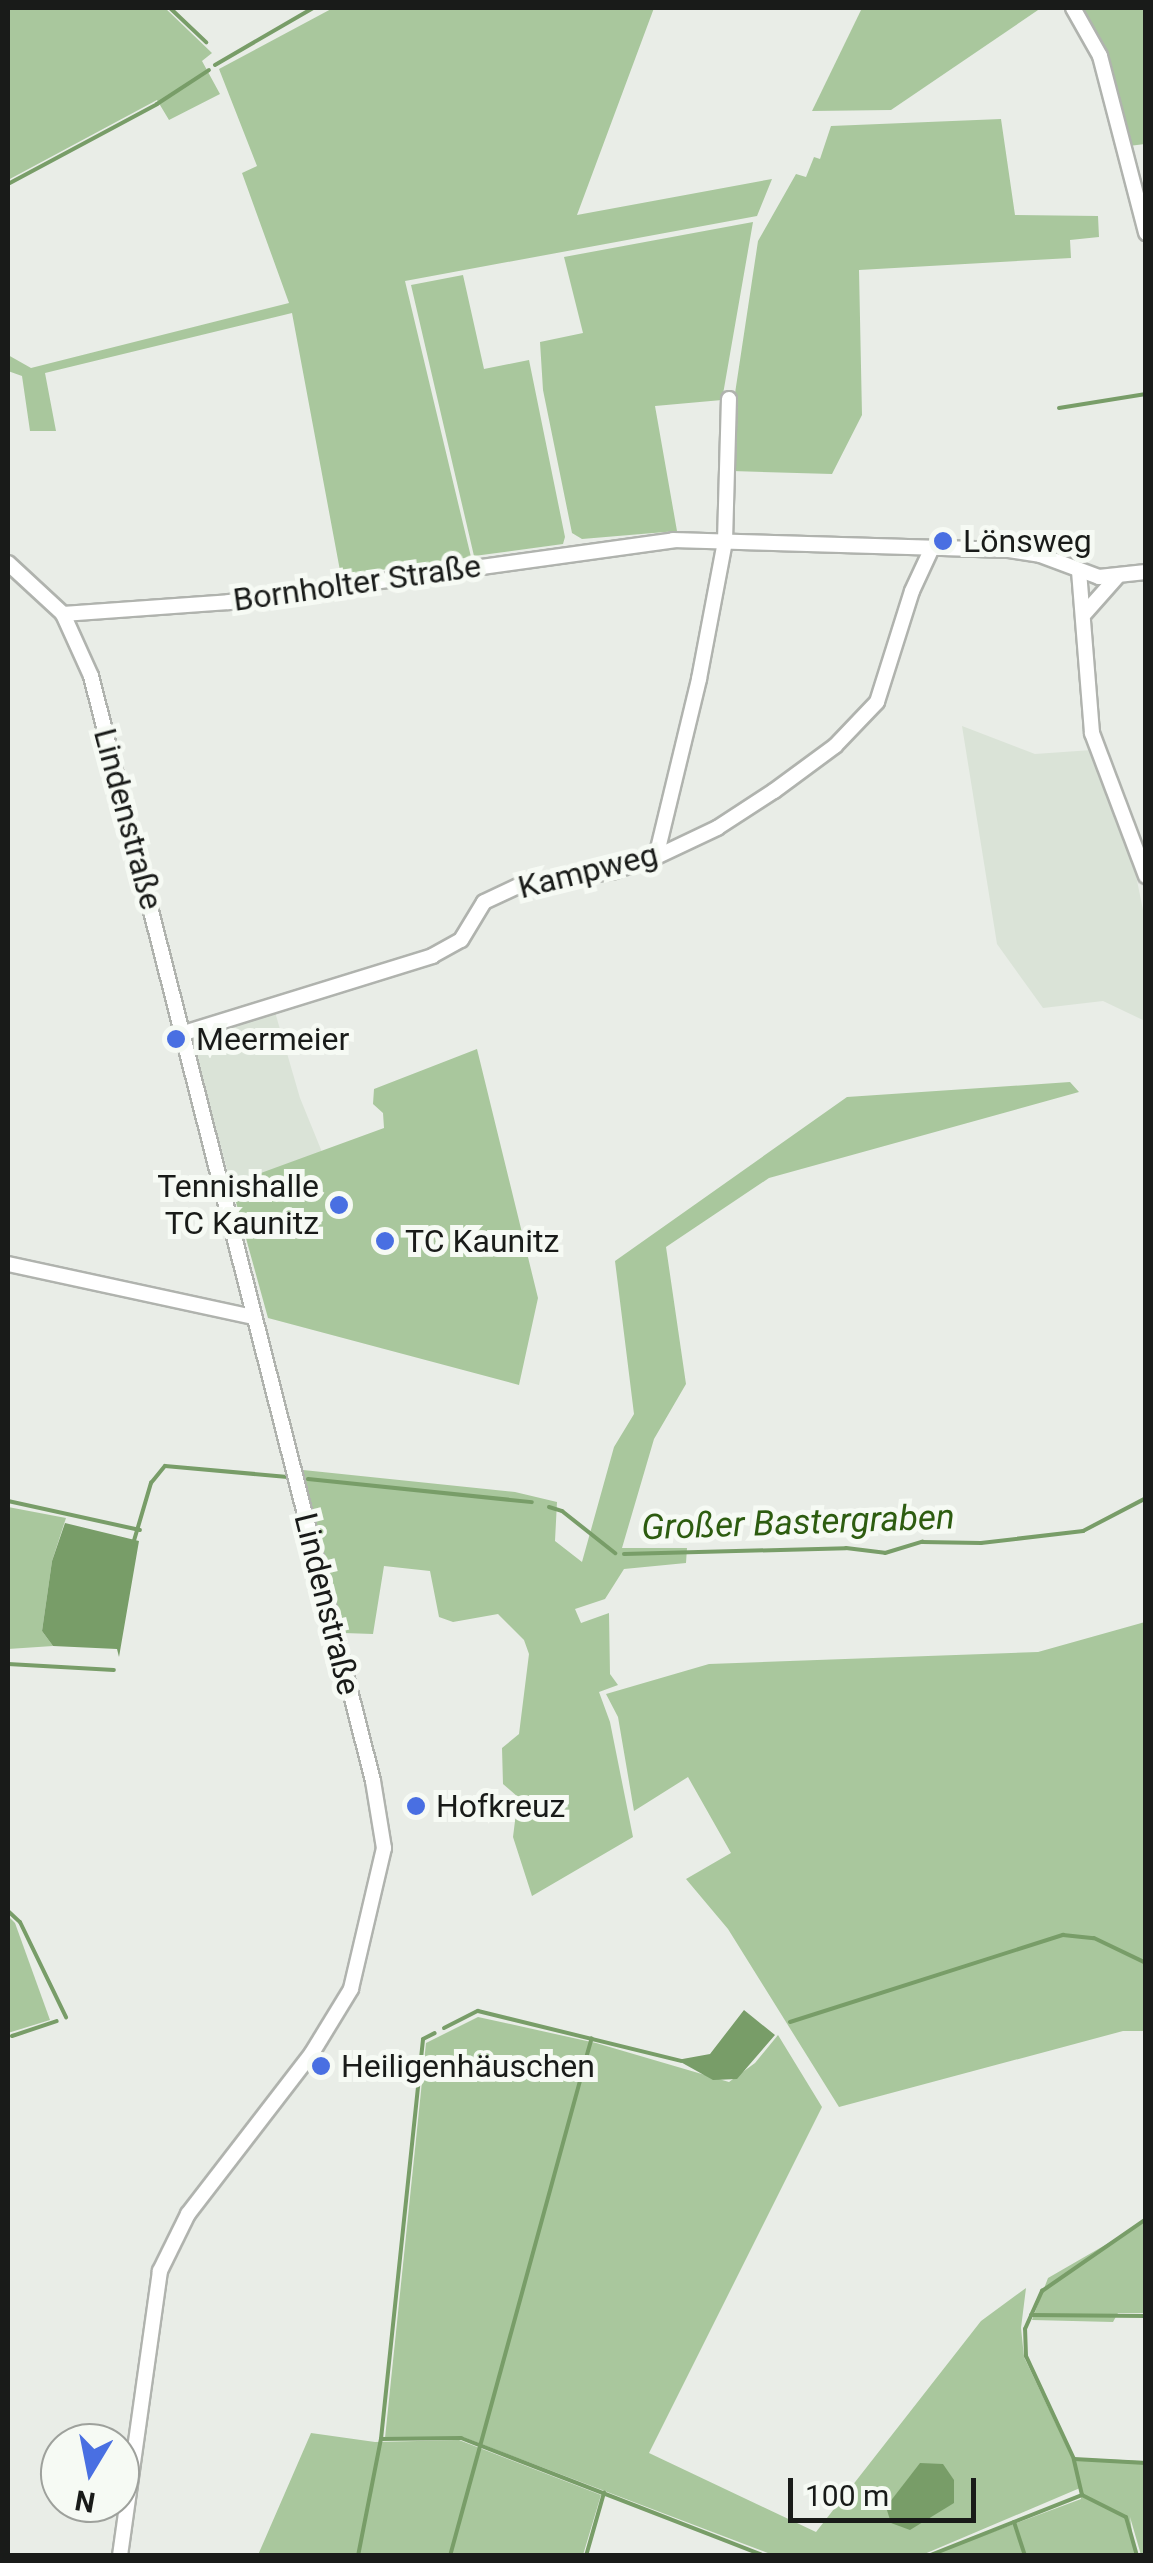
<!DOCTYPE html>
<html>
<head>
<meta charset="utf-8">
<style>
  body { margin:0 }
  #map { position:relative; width:1153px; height:2563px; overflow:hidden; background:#e9ede7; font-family:Roboto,sans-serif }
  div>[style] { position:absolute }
  .built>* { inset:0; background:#dae3d7 }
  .green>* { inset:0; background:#a9c79d }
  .water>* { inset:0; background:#789d68 }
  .stream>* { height:4px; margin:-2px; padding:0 2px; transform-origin:2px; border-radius:2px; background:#789d68 }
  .roads { filter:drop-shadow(2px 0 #b0b3ae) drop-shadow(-2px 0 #b0b3ae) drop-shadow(0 2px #b0b3ae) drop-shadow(0 -2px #b0b3ae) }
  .street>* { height:14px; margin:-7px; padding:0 7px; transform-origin:7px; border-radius:7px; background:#fff }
  .dots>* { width:28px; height:28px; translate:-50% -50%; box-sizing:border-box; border:5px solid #f6faf4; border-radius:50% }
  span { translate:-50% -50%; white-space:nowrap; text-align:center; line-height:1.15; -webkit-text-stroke:10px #f6faf4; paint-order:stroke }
  .poi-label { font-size:32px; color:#191b19 }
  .left { translate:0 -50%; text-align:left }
  .right { translate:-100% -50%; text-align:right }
  .street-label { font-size:32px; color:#191b19 }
  .water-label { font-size:35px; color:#2d5c10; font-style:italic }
  .frame { position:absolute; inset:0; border:10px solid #191b19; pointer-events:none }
  .north { position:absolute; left:40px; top:2423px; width:100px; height:100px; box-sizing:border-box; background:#f6faf4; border:2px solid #9ea19c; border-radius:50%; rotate:190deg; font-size:28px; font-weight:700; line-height:40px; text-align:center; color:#191b19 }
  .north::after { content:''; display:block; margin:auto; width:35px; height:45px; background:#496fe2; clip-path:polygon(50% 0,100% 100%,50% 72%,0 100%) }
  .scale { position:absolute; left:788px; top:2478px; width:188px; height:45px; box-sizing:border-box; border:5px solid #191b19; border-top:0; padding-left:12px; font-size:30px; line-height:35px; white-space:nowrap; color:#191b19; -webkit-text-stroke:8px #f6faf4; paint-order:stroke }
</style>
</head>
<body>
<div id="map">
  <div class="built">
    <div style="clip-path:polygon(962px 726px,1035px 754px,1092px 750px,1129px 841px,1145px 920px,1145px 1021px,1103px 1001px,1043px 1008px,997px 944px)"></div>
    <div style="clip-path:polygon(275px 1012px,300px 1098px,322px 1152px,231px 1184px,192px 1041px,196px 1036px)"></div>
  </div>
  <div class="green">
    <div style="clip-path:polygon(8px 8px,165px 8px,212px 53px,202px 61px,220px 94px,169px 120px,157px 100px,8px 180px)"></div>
    <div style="clip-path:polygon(333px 8px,654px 8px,577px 215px,772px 179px,757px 216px,405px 281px,471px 557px,341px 576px,292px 313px,45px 373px,56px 431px,30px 431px,22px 376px,8px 371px,8px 355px,31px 368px,289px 303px,242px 173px,257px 166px,219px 69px)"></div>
    <div style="clip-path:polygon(862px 8px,1041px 8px,891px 110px,812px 111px)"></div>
    <div style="clip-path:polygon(1081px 8px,1145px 8px,1145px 144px,1129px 146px,1115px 79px)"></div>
    <div style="clip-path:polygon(1001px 119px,1015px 215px,1098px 216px,1099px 237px,1070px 240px,1071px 258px,859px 270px,862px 415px,832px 474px,732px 471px,734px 400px,758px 241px,796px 174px,806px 177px,814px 157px,820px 159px,831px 126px)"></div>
    <div style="clip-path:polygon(753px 222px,722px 400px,655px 406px,677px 531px,582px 539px,572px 533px,543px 390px,540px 342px,583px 333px,564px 257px)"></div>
    <div style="clip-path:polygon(463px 275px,484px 369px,529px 360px,565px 537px,563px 544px,474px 556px,411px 285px)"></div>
    <div style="clip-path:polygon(477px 1049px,538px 1298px,519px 1385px,268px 1318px,231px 1184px,384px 1128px,383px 1113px,373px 1104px,374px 1089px)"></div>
    <div style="clip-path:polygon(1070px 1082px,1079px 1092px,769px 1178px,666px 1247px,686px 1384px,654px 1439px,622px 1548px,687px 1548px,686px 1563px,624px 1569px,605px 1599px,575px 1609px,581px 1623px,609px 1613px,610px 1674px,618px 1685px,599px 1692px,610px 1722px,633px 1837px,532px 1896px,513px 1837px,518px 1797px,503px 1784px,502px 1748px,519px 1734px,529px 1654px,524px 1640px,498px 1614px,453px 1622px,439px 1617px,430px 1571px,384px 1566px,373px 1634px,344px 1633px,303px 1470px,515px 1492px,557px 1502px,555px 1541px,582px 1562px,614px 1447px,634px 1414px,615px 1261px,847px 1097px)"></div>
    <div style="clip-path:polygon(8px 1507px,66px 1518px,52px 1561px,42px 1631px,53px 1646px,8px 1649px)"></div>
    <div style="clip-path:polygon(1145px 1622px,1145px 2031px,1123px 2031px,839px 2107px,728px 1929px,686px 1879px,731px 1853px,688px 1777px,634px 1811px,618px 1717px,606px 1694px,709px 1664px,1038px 1652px)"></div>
    <div style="clip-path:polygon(8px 1916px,15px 1923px,50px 2020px,8px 2033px)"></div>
    <div style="clip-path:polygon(478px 2017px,596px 2043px,729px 2082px,755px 2063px,778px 2035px,822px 2107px,649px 2453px,816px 2532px,981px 2321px,1026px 2288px,1021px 2328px,1024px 2357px,1074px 2462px,1078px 2458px,1145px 2461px,1145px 2555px,1141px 2555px,1130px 2517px,1135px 2555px,931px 2555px,1081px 2499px,1080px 2488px,922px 2555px,773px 2555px,463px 2437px,385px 2438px,426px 2043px)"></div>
    <div style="clip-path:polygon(1145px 2222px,1145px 2313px,1118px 2313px,1113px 2322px,1032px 2320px,1048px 2278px)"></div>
    <div style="clip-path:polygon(311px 2433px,375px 2442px,459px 2440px,601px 2495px,583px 2555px,258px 2555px)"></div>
  </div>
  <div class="water">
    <div style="clip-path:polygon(65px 1523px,139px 1541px,119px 1657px,117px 1649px,53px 1646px,42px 1631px,52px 1561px)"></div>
    <div style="clip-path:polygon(744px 2010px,775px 2035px,737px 2079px,713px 2080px,677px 2060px,710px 2054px)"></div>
    <div style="clip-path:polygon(920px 2463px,943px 2464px,954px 2480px,954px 2503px,910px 2530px,891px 2523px,886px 2507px)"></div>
  </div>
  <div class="stream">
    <div style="left:170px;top:8px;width:50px;rotate:43.4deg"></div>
    <div style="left:215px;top:65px;width:113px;rotate:-30.2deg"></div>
    <div style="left:8px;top:184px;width:169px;rotate:-28.2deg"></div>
    <div style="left:157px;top:104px;width:62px;rotate:-33.2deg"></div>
    <div style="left:1059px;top:408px;width:88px;rotate:-9.1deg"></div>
    <div style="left:308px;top:1479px;width:225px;rotate:5.9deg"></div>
    <div style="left:8px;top:1501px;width:135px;rotate:12.4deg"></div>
    <div style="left:549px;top:1507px;width:14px;rotate:17deg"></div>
    <div style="left:562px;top:1511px;width:68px;rotate:38.4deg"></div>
    <div style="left:133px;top:1544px;width:64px;rotate:-73.6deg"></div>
    <div style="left:151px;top:1483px;width:22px;rotate:-51deg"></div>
    <div style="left:165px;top:1466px;width:123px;rotate:5.1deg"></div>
    <div style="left:624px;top:1554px;width:222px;rotate:-1.5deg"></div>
    <div style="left:846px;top:1548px;width:39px;rotate:7deg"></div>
    <div style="left:885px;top:1553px;width:39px;rotate:-17deg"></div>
    <div style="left:922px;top:1542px;width:59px;rotate:1deg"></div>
    <div style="left:981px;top:1543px;width:103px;rotate:-6.7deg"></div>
    <div style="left:1083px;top:1531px;width:71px;rotate:-27.6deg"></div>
    <div style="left:8px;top:1664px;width:106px;rotate:3.2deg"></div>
    <div style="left:8px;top:1911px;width:16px;rotate:43deg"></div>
    <div style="left:20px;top:1922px;width:106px;rotate:64.2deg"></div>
    <div style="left:790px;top:2022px;width:287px;rotate:-17.7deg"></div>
    <div style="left:1063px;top:1935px;width:31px;rotate:6deg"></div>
    <div style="left:1094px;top:1938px;width:58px;rotate:25.7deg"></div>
    <div style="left:444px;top:2028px;width:38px;rotate:-27deg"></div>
    <div style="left:478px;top:2011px;width:209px;rotate:13.8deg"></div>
    <div style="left:12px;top:2036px;width:47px;rotate:-18.4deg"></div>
    <div style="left:582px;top:2072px;width:35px;rotate:-74deg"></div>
    <div style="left:1031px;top:2315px;width:115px;rotate:0.5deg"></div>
    <div style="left:381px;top:2439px;width:80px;rotate:-0.7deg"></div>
    <div style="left:461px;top:2438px;width:327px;rotate:21.2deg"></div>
    <div style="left:1074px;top:2459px;width:72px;rotate:3.2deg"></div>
    <div style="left:1082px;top:2495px;width:49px;rotate:26.6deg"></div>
    <div style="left:1126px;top:2517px;width:41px;rotate:74.2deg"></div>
    <div style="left:1014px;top:2522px;width:36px;rotate:72deg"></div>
    <div style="left:358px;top:2556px;width:119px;rotate:-78.9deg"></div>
    <div style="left:381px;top:2439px;width:402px;rotate:-84deg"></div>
    <div style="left:423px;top:2039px;width:13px;rotate:-27deg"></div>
    <div style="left:450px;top:2556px;width:493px;rotate:-74.7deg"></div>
    <div style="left:586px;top:2556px;width:66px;rotate:-74.1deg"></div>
    <div style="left:928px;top:2556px;width:166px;rotate:-21.6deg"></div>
    <div style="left:1082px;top:2495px;width:37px;rotate:-103deg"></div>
    <div style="left:1074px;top:2459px;width:114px;rotate:-115deg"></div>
    <div style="left:1026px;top:2356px;width:27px;rotate:-92deg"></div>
    <div style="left:1025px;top:2329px;width:42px;rotate:-65.9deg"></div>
    <div style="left:1042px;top:2291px;width:126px;rotate:-34.7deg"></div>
  </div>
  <div class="roads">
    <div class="street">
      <div style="left:1073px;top:8px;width:55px;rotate:60.6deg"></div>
      <div style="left:1100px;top:56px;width:183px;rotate:75.4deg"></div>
      <div style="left:8px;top:563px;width:75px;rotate:42.8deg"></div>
      <div style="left:63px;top:614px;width:68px;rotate:65.7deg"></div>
      <div style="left:91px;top:676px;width:1140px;rotate:75.68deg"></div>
      <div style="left:373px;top:1781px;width:68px;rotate:80.7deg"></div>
      <div style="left:384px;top:1848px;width:145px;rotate:103.2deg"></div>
      <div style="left:351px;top:1989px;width:75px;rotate:121.4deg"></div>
      <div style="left:312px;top:2053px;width:203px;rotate:127.6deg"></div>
      <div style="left:188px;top:2214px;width:64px;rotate:116.2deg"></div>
      <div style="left:160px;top:2271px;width:288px;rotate:98deg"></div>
      <div style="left:1079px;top:571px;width:163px;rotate:85.4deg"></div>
      <div style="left:1092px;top:733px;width:153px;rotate:69.3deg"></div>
      <div style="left:1085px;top:613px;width:48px;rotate:-48.4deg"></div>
      <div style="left:63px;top:614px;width:166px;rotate:-4.1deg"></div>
      <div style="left:229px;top:602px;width:448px;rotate:-7.9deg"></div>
      <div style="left:673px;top:540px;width:336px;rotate:1.7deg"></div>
      <div style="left:1009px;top:550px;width:31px;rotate:9deg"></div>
      <div style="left:1040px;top:555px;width:63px;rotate:20.4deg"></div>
      <div style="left:1099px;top:577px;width:47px;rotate:-6.1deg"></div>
      <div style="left:656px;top:857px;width:183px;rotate:-76.4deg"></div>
      <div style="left:699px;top:679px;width:140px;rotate:-79.3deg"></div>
      <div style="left:725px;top:541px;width:142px;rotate:-88.4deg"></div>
      <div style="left:184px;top:1033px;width:260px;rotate:-17.2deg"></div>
      <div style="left:432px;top:956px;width:33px;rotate:-29deg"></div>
      <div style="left:461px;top:940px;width:44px;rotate:-58.8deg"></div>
      <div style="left:484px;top:902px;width:38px;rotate:-25deg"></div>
      <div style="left:519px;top:886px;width:93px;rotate:-8.7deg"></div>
      <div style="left:611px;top:872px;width:47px;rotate:-18.4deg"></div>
      <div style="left:656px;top:857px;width:68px;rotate:-25.4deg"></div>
      <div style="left:717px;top:828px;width:68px;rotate:-33deg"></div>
      <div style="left:774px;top:791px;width:76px;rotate:-36.4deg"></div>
      <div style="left:835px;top:746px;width:61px;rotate:-46.3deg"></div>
      <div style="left:877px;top:702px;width:116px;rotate:-72.5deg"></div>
      <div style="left:912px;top:591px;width:47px;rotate:-65.1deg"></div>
      <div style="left:8px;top:1264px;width:252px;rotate:12.2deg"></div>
    </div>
  </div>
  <div class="dots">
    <div style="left:943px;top:541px;background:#496fe2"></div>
    <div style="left:176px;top:1039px;background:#496fe2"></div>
    <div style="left:339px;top:1205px;background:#496fe2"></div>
    <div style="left:385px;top:1241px;background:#496fe2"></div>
    <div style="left:416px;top:1806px;background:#496fe2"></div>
    <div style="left:321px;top:2066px;background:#496fe2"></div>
  </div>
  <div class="poi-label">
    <span class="left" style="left:963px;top:541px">Lönsweg</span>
    <span class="left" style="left:196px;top:1039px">Meermeier</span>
    <span class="right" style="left:319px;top:1205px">Tennishalle<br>TC Kaunitz</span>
    <span class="left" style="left:405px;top:1241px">TC Kaunitz</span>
    <span class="left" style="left:436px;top:1806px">Hofkreuz</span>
    <span class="left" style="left:341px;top:2066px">Heiligenhäuschen</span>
  </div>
  <div class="street-label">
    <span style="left:357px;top:583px;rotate:-8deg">Bornholter Straße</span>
    <span style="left:128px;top:819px;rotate:75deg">Lindenstraße</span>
    <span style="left:588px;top:871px;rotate:-14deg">Kampweg</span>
    <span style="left:327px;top:1604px;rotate:76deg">Lindenstraße</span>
  </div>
  <div class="water-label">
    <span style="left:798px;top:1523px;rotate:-2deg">Großer Bastergraben</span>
  </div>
  <div class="frame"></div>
  <div class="north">N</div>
  <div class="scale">100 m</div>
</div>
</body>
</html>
